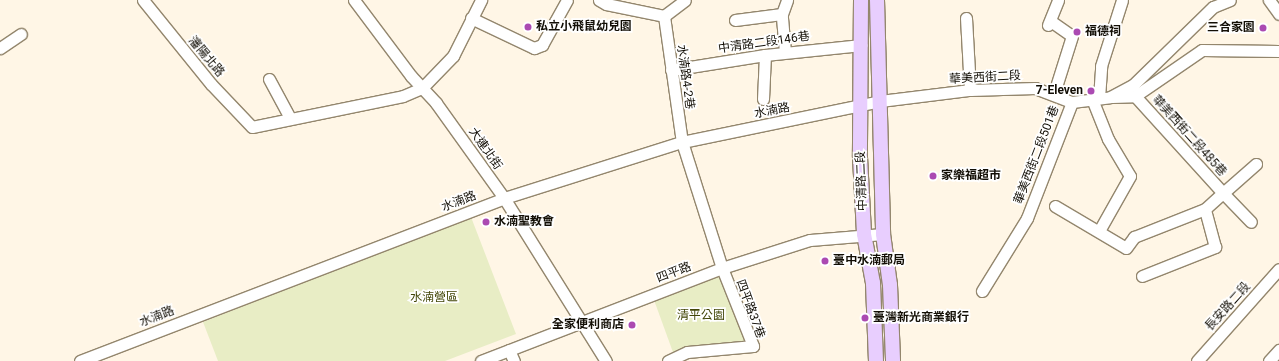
<!DOCTYPE html>
<html>
<head>
<meta charset="utf-8">
<style>
  body { margin:0 }
  #map { position:relative; width:1279px; height:361px; overflow:hidden; background:#fff6e6; font-family:Roboto,"Noto Sans TC",sans-serif }
  div>[style] { position:absolute }
  .green>* { inset:0; background:#e8edc5 }
  .roads { filter:drop-shadow(1px 0 #93866d) drop-shadow(-1px 0 #93866d) drop-shadow(0 1px #93866d) drop-shadow(0 -1px #93866d) }
  .minor>* { height:11px; margin:-5.5px; padding:0 5.5px; transform-origin:5.5px; border-radius:5.5px; background:#fff }
  .major>* { height:14px; margin:-7px; padding:0 7px; transform-origin:7px; border-radius:7px; background:#e8cefe }
  .dots>* { width:11px; height:11px; translate:-50% -50%; box-sizing:border-box; border:2px solid #fff; border-radius:50% }
  span { translate:-50% -50%; white-space:nowrap; text-align:center; line-height:1.15; -webkit-text-stroke:3.5px #fff; paint-order:stroke }
  .poi-label { font-size:12px; color:#120e05; font-weight:700 }
  .left { translate:0 -50%; text-align:left }
  .right { translate:-100% -50%; text-align:right }
  .street-label { font-size:12px; color:#120e05 }
  .park-label { font-size:12px; color:#424607 }
</style>
</head>
<body>
<div id="map">
  <div class="green">
    <div style="clip-path:polygon(471px 217px,516px 334px,445px 361px,218px 361px,203px 322px)"></div>
    <div style="clip-path:polygon(721px 276px,746px 342px,674px 355px,654px 300px)"></div>
  </div>
  <div class="roads">
    <div class="minor">
      <div style="left:143px;top:0;width:108px;rotate:51deg"></div>
      <div style="left:211px;top:84px;width:59px;rotate:46.4deg"></div>
      <div style="left:252px;top:127px;width:154px;rotate:-11.6deg"></div>
      <div style="left:403px;top:96px;width:21px;rotate:-23deg"></div>
      <div style="left:422px;top:88px;width:45px;rotate:-45.9deg"></div>
      <div style="left:453px;top:56px;width:63px;rotate:-63.4deg"></div>
      <div style="left:354px;top:0;width:95px;rotate:53.1deg"></div>
      <div style="left:411px;top:76px;width:37px;rotate:47deg"></div>
      <div style="left:436px;top:103px;width:117px;rotate:54.4deg"></div>
      <div style="left:504px;top:198px;width:192px;rotate:58deg"></div>
      <div style="left:599px;top:0;width:8px;rotate:30deg"></div>
      <div style="left:606px;top:4px;width:59px;rotate:11.7deg"></div>
      <div style="left:664px;top:16px;width:26px;rotate:-37deg"></div>
      <div style="left:1269px;top:0;width:17px;rotate:54deg"></div>
      <div style="left:664px;top:16px;width:127px;rotate:81.9deg"></div>
      <div style="left:682px;top:142px;width:132px;rotate:72.4deg"></div>
      <div style="left:722px;top:268px;width:84px;rotate:68.3deg"></div>
      <div style="left:753px;top:346px;width:66px;rotate:174.8deg"></div>
      <div style="left:687px;top:352px;width:21px;rotate:155deg"></div>
      <div style="left:471px;top:18px;width:70px;rotate:25.5deg"></div>
      <div style="left:534px;top:48px;width:9px;rotate:-21deg"></div>
      <div style="left:542px;top:45px;width:51px;rotate:-60.9deg"></div>
      <div style="left:966px;top:18px;width:72px;rotate:86.8deg"></div>
      <div style="left:735px;top:20px;width:47px;rotate:-7.3deg"></div>
      <div style="left:1052px;top:22px;width:24px;rotate:35deg"></div>
      <div style="left:1072px;top:36px;width:60px;rotate:107.5deg"></div>
      <div style="left:1048px;top:25px;width:27px;rotate:-68deg"></div>
      <div style="left:0;top:48px;width:25px;rotate:-34deg"></div>
      <div style="left:785px;top:52px;width:38px;rotate:-95deg"></div>
      <div style="left:782px;top:14px;width:15px;rotate:-70deg"></div>
      <div style="left:671px;top:70px;width:95px;rotate:-9.1deg"></div>
      <div style="left:765px;top:55px;width:97px;rotate:-5.9deg"></div>
      <div style="left:269px;top:79px;width:44px;rotate:61.7deg"></div>
      <div style="left:1135px;top:96px;width:131px;rotate:47.8deg"></div>
      <div style="left:1223px;top:193px;width:44px;rotate:-41.3deg"></div>
      <div style="left:1112px;top:97px;width:23px;rotate:-2deg"></div>
      <div style="left:1135px;top:96px;width:81px;rotate:-34.5deg"></div>
      <div style="left:1202px;top:50px;width:77px;rotate:0.7deg"></div>
      <div style="left:1099px;top:98px;width:32px;rotate:-86deg"></div>
      <div style="left:1101px;top:66px;width:69px;rotate:-72.3deg"></div>
      <div style="left:763px;top:99px;width:44px;rotate:-87.4deg"></div>
      <div style="left:1092px;top:99px;width:43px;rotate:68.2deg"></div>
      <div style="left:1108px;top:139px;width:43px;rotate:59.3deg"></div>
      <div style="left:1130px;top:176px;width:63px;rotate:119.4deg"></div>
      <div style="left:1055px;top:206px;width:82px;rotate:30.6deg"></div>
      <div style="left:1126px;top:248px;width:14px;rotate:-54deg"></div>
      <div style="left:1134px;top:237px;width:76px;rotate:-21.5deg"></div>
      <div style="left:1205px;top:209px;width:24px;rotate:-42deg"></div>
      <div style="left:1223px;top:193px;width:40px;rotate:46deg"></div>
      <div style="left:1142px;top:276px;width:79px;rotate:-21.7deg"></div>
      <div style="left:1215px;top:247px;width:39px;rotate:-105deg"></div>
      <div style="left:982px;top:291px;width:86px;rotate:-58.3deg"></div>
      <div style="left:1027px;top:218px;width:124px;rotate:-68.8deg"></div>
      <div style="left:509px;top:350px;width:12px;rotate:66deg"></div>
      <div style="left:80px;top:361px;width:454px;rotate:-21deg"></div>
      <div style="left:504px;top:198px;width:187px;rotate:-17.5deg"></div>
      <div style="left:682px;top:142px;width:202px;rotate:-11.7deg"></div>
      <div style="left:880px;top:101px;width:91px;rotate:-7deg"></div>
      <div style="left:970px;top:90px;width:65px;rotate:-1.8deg"></div>
      <div style="left:1035px;top:88px;width:40px;rotate:21deg"></div>
      <div style="left:1072px;top:102px;width:38px;rotate:-7deg"></div>
      <div style="left:1110px;top:97px;width:26px;rotate:-28deg"></div>
      <div style="left:1133px;top:85px;width:112px;rotate:-44.3deg"></div>
      <div style="left:1213px;top:7px;width:18px;rotate:-22deg"></div>
      <div style="left:481px;top:361px;width:258px;rotate:-21.1deg"></div>
      <div style="left:722px;top:268px;width:92px;rotate:-17.7deg"></div>
      <div style="left:810px;top:240px;width:73px;rotate:-4.7deg"></div>
      <div style="left:1197px;top:361px;width:123px;rotate:-48.3deg"></div>
      <div style="left:1269px;top:361px;width:15px;rotate:-48deg"></div>
    </div>
    <div class="major">
      <div style="left:861px;top:0;width:157px;rotate:90.4deg"></div>
      <div style="left:860px;top:157px;width:77px;rotate:87deg"></div>
      <div style="left:864px;top:234px;width:50px;rotate:79.6deg"></div>
      <div style="left:873px;top:283px;width:78px;rotate:87.8deg"></div>
      <div style="left:877px;top:0;width:234px;rotate:88.5deg"></div>
      <div style="left:883px;top:234px;width:51px;rotate:82.2deg"></div>
      <div style="left:890px;top:285px;width:76px;rotate:87.7deg"></div>
    </div>
  </div>
  <div class="dots">
    <div style="left:528px;top:27px;background:#ab4ab2"></div>
    <div style="left:1263px;top:28px;background:#ab4ab2"></div>
    <div style="left:1077px;top:32px;background:#ab4ab2"></div>
    <div style="left:1091px;top:91px;background:#ab4ab2"></div>
    <div style="left:933px;top:176px;background:#ab4ab2"></div>
    <div style="left:486px;top:222px;background:#ab4ab2"></div>
    <div style="left:825px;top:261px;background:#ab4ab2"></div>
    <div style="left:865px;top:318px;background:#ab4ab2"></div>
    <div style="left:632px;top:325px;background:#ab4ab2"></div>
  </div>
  <div class="poi-label">
    <span class="left" style="left:536px;top:27px">私立小飛鼠幼兒園</span>
    <span class="right" style="left:1255px;top:28px">三合家園</span>
    <span class="left" style="left:1085px;top:32px">福德祠</span>
    <span class="right" style="left:1083px;top:91px">7-Eleven</span>
    <span class="left" style="left:941px;top:176px">家樂福超市</span>
    <span class="left" style="left:494px;top:222px">水湳聖教會</span>
    <span class="left" style="left:833px;top:261px">臺中水湳郵局</span>
    <span class="left" style="left:873px;top:318px">臺灣新光商業銀行</span>
    <span class="right" style="left:624px;top:325px">全家便利商店</span>
  </div>
  <div class="street-label">
    <span style="left:764px;top:43px;rotate:-8deg">中清路二段146巷</span>
    <span style="left:206px;top:57px;rotate:50deg">瀋陽北路</span>
    <span style="left:685px;top:77px;rotate:82deg">水湳路4-2巷</span>
    <span style="left:985px;top:78px;rotate:-3deg">華美西街二段</span>
    <span style="left:772px;top:111px;rotate:-11deg">水湳路</span>
    <span style="left:1189px;top:136px;rotate:48deg">華美西街二段485巷</span>
    <span style="left:485px;top:149px;rotate:55deg">大連北街</span>
    <span style="left:1037px;top:155px;rotate:-69deg">華美西街二段501巷</span>
    <span style="left:862px;top:181px;rotate:-92deg">中清路二段</span>
    <span style="left:459px;top:202px;rotate:-21deg">水湳路</span>
    <span style="left:674px;top:273px;rotate:-21deg">四平路</span>
    <span style="left:1228px;top:307px;rotate:-48deg">長安路二段</span>
    <span style="left:750px;top:309px;rotate:70deg">四平路37巷</span>
    <span style="left:157px;top:317px;rotate:-21deg">水湳路</span>
  </div>
  <div class="park-label">
    <span style="left:434px;top:298px">水湳營區</span>
    <span style="left:701px;top:316px">清平公園</span>
  </div>
</div>
</body>
</html>
